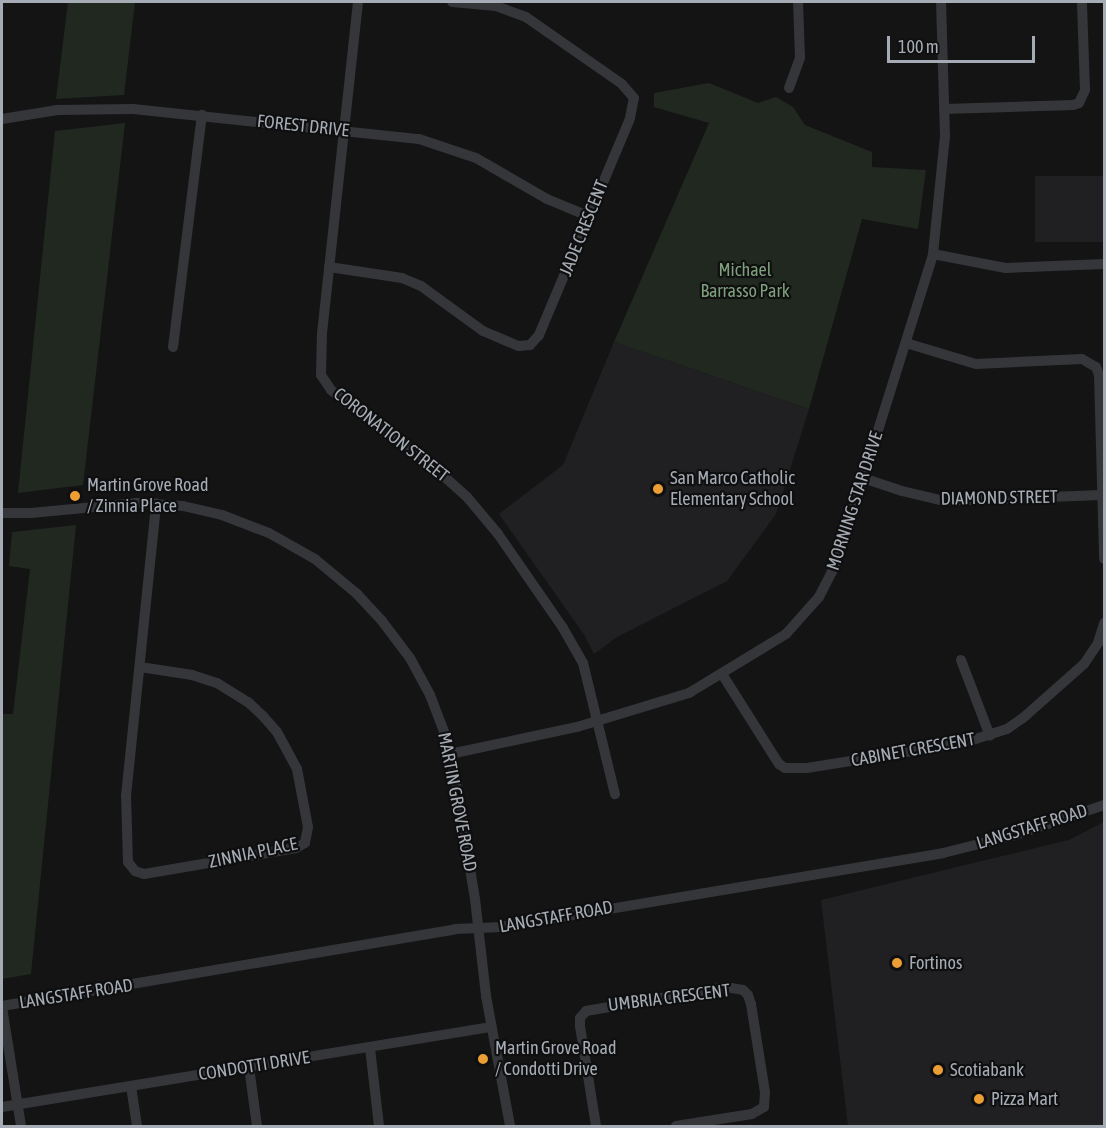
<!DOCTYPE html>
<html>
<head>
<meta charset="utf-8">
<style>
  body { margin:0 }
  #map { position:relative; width:1106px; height:1128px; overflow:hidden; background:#141415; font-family:"Asap Condensed",sans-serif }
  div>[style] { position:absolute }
  .built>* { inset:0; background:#202022; transform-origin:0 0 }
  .green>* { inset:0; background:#202820 }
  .minor>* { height:10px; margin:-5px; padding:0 5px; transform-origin:5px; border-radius:5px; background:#35363a }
  .dots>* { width:16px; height:16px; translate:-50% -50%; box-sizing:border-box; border:3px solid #0f0f10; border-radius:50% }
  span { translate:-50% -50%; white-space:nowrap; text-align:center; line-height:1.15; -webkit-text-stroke:4.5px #0f0f10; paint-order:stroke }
  .street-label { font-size:18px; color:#a6acb5 }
  .park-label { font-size:18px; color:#7ea07d }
  .poi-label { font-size:18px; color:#a6acb5 }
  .left { translate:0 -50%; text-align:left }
  .frame { position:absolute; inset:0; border:3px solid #a6acb5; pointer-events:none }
  .scale { position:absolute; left:887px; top:36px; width:148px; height:27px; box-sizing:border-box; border:3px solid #a6acb5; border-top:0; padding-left:8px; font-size:18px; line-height:21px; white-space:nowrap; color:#a6acb5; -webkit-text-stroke:4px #0f0f10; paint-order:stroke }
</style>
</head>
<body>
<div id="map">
  <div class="built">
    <div style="left:1104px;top:176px;width:66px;height:69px;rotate:90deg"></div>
    <div style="clip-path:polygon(614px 342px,809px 409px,776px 514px,727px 581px,617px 637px,594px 654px,585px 636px,499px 514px,563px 465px)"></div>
    <div style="clip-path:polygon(1104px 822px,1104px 1126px,848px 1126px,821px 900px,1069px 840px)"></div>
  </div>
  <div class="green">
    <div style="clip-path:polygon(68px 2px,135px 2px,124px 95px,56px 99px)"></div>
    <div style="clip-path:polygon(709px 83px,758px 103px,776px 97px,793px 107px,805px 125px,872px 152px,872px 167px,926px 170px,918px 229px,862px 219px,809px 409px,614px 342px,709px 123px,654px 107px,654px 93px)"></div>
    <div style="clip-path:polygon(125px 123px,83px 485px,18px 493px,55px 131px)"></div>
    <div style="clip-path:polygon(76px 525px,31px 974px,2px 979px,2px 714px,13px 714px,30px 569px,9px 566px,12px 532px)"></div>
  </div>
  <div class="minor">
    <div style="left:358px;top:2px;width:333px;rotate:96.2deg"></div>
    <div style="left:322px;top:333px;width:42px;rotate:91.4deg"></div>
    <div style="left:321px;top:375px;width:18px;rotate:56deg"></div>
    <div style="left:331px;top:390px;width:17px;rotate:40deg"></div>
    <div style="left:344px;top:401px;width:104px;rotate:36deg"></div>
    <div style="left:428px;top:462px;width:52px;rotate:41.9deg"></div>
    <div style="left:467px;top:497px;width:48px;rotate:50deg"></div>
    <div style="left:498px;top:534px;width:114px;rotate:55.3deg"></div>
    <div style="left:563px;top:628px;width:40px;rotate:60.3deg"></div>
    <div style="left:583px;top:663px;width:135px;rotate:76.3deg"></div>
    <div style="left:789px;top:88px;width:32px;rotate:-70deg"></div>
    <div style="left:800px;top:58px;width:56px;rotate:-92deg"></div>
    <div style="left:944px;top:109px;width:129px;rotate:-1.8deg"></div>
    <div style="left:1073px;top:105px;width:6px;rotate:-18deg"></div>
    <div style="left:1079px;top:103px;width:14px;rotate:-65deg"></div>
    <div style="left:1085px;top:90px;width:88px;rotate:-92deg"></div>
    <div style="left:2px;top:119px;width:56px;rotate:-9.3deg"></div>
    <div style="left:57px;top:110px;width:76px;rotate:-0.8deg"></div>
    <div style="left:133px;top:109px;width:288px;rotate:6deg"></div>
    <div style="left:419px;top:139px;width:60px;rotate:18.4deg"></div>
    <div style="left:476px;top:158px;width:82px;rotate:30deg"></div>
    <div style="left:547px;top:199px;width:44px;rotate:22.5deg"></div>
    <div style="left:933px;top:254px;width:74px;rotate:10.9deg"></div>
    <div style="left:1006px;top:268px;width:98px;rotate:-2.3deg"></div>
    <div style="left:329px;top:267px;width:74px;rotate:8.6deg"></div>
    <div style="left:402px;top:278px;width:21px;rotate:23deg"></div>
    <div style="left:421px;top:286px;width:77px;rotate:36deg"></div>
    <div style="left:483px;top:331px;width:39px;rotate:23deg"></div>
    <div style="left:519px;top:346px;width:11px;rotate:-5deg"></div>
    <div style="left:530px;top:345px;width:13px;rotate:-48deg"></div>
    <div style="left:539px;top:335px;width:235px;rotate:-67.2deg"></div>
    <div style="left:630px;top:118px;width:20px;rotate:-79deg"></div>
    <div style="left:634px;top:98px;width:18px;rotate:-131deg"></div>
    <div style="left:622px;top:84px;width:117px;rotate:-145.1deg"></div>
    <div style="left:526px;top:17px;width:32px;rotate:-160deg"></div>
    <div style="left:496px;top:6px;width:44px;rotate:-174.8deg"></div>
    <div style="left:906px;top:343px;width:73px;rotate:16.7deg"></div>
    <div style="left:976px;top:364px;width:106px;rotate:-2.7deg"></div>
    <div style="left:1082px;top:359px;width:16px;rotate:30deg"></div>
    <div style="left:1096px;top:367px;width:9px;rotate:69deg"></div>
    <div style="left:1099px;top:375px;width:184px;rotate:88.4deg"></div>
    <div style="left:173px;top:347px;width:234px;rotate:-82.9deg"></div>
    <div style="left:863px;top:478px;width:41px;rotate:18.4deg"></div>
    <div style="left:902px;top:491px;width:43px;rotate:13.4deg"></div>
    <div style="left:944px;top:501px;width:157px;rotate:-2.2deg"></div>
    <div style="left:2px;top:513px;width:29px"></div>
    <div style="left:31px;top:513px;width:106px;rotate:-5.4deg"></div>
    <div style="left:137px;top:503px;width:46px;rotate:3.7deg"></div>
    <div style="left:183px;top:506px;width:40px;rotate:13deg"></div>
    <div style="left:222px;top:515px;width:50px;rotate:21deg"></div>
    <div style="left:269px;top:533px;width:53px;rotate:29.5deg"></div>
    <div style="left:315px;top:559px;width:55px;rotate:39.8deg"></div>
    <div style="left:357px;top:594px;width:37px;rotate:47deg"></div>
    <div style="left:382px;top:621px;width:46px;rotate:52.9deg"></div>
    <div style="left:410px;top:658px;width:42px;rotate:61.6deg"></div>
    <div style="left:430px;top:695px;width:42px;rotate:69deg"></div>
    <div style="left:445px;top:734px;width:45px;rotate:77.2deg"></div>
    <div style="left:455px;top:778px;width:123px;rotate:80.6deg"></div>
    <div style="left:475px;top:899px;width:98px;rotate:83.5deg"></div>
    <div style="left:486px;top:996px;width:132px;rotate:79.5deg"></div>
    <div style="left:961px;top:660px;width:81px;rotate:69.1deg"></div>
    <div style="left:140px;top:667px;width:53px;rotate:8.7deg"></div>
    <div style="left:192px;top:675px;width:26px;rotate:18deg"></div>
    <div style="left:217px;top:683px;width:36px;rotate:32deg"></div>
    <div style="left:248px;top:702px;width:21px;rotate:43deg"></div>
    <div style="left:263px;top:716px;width:21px;rotate:49deg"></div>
    <div style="left:277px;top:732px;width:42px;rotate:61.6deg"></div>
    <div style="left:297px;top:769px;width:59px;rotate:79.3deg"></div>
    <div style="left:308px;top:827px;width:16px;rotate:101deg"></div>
    <div style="left:305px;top:843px;width:10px;rotate:151deg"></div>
    <div style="left:296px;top:848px;width:154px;rotate:170.3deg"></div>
    <div style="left:144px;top:874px;width:9px;rotate:-162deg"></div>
    <div style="left:135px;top:871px;width:11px;rotate:-128deg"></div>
    <div style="left:128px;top:862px;width:66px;rotate:-91.7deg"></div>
    <div style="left:126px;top:796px;width:294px;rotate:-84.1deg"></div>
    <div style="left:722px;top:674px;width:107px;rotate:57.7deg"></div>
    <div style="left:779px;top:764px;width:7px;rotate:34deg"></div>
    <div style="left:785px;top:768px;width:22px"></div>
    <div style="left:807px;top:768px;width:158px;rotate:-9.1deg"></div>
    <div style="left:963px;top:743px;width:46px;rotate:-17.7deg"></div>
    <div style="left:1007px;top:729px;width:19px;rotate:-35deg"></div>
    <div style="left:1023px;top:718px;width:81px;rotate:-41.5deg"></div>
    <div style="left:1084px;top:664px;width:25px;rotate:-56deg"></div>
    <div style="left:1098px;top:643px;width:21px;rotate:-73deg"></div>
    <div style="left:450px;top:754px;width:130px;rotate:-12deg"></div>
    <div style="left:577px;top:727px;width:117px;rotate:-16.9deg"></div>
    <div style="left:689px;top:693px;width:114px;rotate:-31.3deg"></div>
    <div style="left:786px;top:634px;width:50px;rotate:-48.3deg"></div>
    <div style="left:819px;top:597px;width:28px;rotate:-63deg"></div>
    <div style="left:832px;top:572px;width:32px;rotate:-70deg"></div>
    <div style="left:843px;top:542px;width:302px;rotate:-72.6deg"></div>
    <div style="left:933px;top:254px;width:119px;rotate:-84.2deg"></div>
    <div style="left:945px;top:136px;width:134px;rotate:-91.7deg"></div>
    <div style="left:2px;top:1006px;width:459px;rotate:-9.6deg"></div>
    <div style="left:455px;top:929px;width:47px;rotate:-2.4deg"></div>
    <div style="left:502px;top:927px;width:447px;rotate:-9.5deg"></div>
    <div style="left:943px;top:853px;width:74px;rotate:-14deg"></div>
    <div style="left:1015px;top:835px;width:94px;rotate:-18.6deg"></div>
    <div style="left:2px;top:1007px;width:121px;rotate:80.9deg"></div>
    <div style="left:370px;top:1048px;width:79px;rotate:83.4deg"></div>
    <div style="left:249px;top:1067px;width:60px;rotate:82.3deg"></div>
    <div style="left:131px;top:1086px;width:40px;rotate:81.5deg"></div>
    <div style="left:2px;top:1107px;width:496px;rotate:-9.3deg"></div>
    <div style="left:596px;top:1126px;width:101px;rotate:-99.1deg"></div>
    <div style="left:580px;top:1026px;width:8px;rotate:-90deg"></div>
    <div style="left:580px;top:1018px;width:9px;rotate:-49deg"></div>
    <div style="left:586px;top:1011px;width:141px;rotate:-9.8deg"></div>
    <div style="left:725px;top:987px;width:18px;rotate:9deg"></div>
    <div style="left:743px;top:990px;width:7px;rotate:45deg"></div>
    <div style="left:748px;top:995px;width:9px;rotate:72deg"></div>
    <div style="left:751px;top:1004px;width:89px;rotate:81deg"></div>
    <div style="left:765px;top:1092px;width:15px;rotate:94deg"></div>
    <div style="left:764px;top:1107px;width:14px;rotate:150deg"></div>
    <div style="left:752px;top:1114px;width:77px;rotate:171deg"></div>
  </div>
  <div class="dots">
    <div style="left:658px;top:489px;background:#ec9e34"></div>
    <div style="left:75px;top:496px;background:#ec9e34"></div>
    <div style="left:897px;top:963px;background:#ec9e34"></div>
    <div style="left:483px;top:1059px;background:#ec9e34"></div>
    <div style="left:938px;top:1070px;background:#ec9e34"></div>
    <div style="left:979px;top:1099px;background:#ec9e34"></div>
  </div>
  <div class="street-label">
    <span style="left:303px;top:126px;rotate:6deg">FOREST DRIVE</span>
    <span style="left:584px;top:228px;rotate:-68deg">JADE CRESCENT</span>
    <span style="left:391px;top:435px;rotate:38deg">CORONATION STREET</span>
    <span style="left:999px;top:498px;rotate:-1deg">DIAMOND STREET</span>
    <span style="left:855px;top:501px;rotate:-72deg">MORNING STAR DRIVE</span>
    <span style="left:913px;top:750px;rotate:-10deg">CABINET CRESCENT</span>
    <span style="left:457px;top:802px;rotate:79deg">MARTIN GROVE ROAD</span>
    <span style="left:1032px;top:827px;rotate:-17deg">LANGSTAFF ROAD</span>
    <span style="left:253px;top:853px;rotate:-12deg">ZINNIA PLACE</span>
    <span style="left:556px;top:917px;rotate:-10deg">LANGSTAFF ROAD</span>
    <span style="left:76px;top:994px;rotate:-9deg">LANGSTAFF ROAD</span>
    <span style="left:669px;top:998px;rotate:-7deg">UMBRIA CRESCENT</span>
    <span style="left:254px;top:1066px;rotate:-9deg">CONDOTTI DRIVE</span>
  </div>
  <div class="park-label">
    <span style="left:745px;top:281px">Michael<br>Barrasso Park</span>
  </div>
  <div class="poi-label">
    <span class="left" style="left:670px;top:489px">San Marco Catholic<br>Elementary School</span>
    <span class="left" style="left:87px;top:496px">Martin Grove Road<br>/ Zinnia Place</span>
    <span class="left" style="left:909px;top:963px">Fortinos</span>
    <span class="left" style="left:495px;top:1059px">Martin Grove Road<br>/ Condotti Drive</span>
    <span class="left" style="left:950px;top:1070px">Scotiabank</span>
    <span class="left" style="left:991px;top:1099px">Pizza Mart</span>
  </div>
  <div class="frame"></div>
  <div class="scale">100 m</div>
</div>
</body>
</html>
